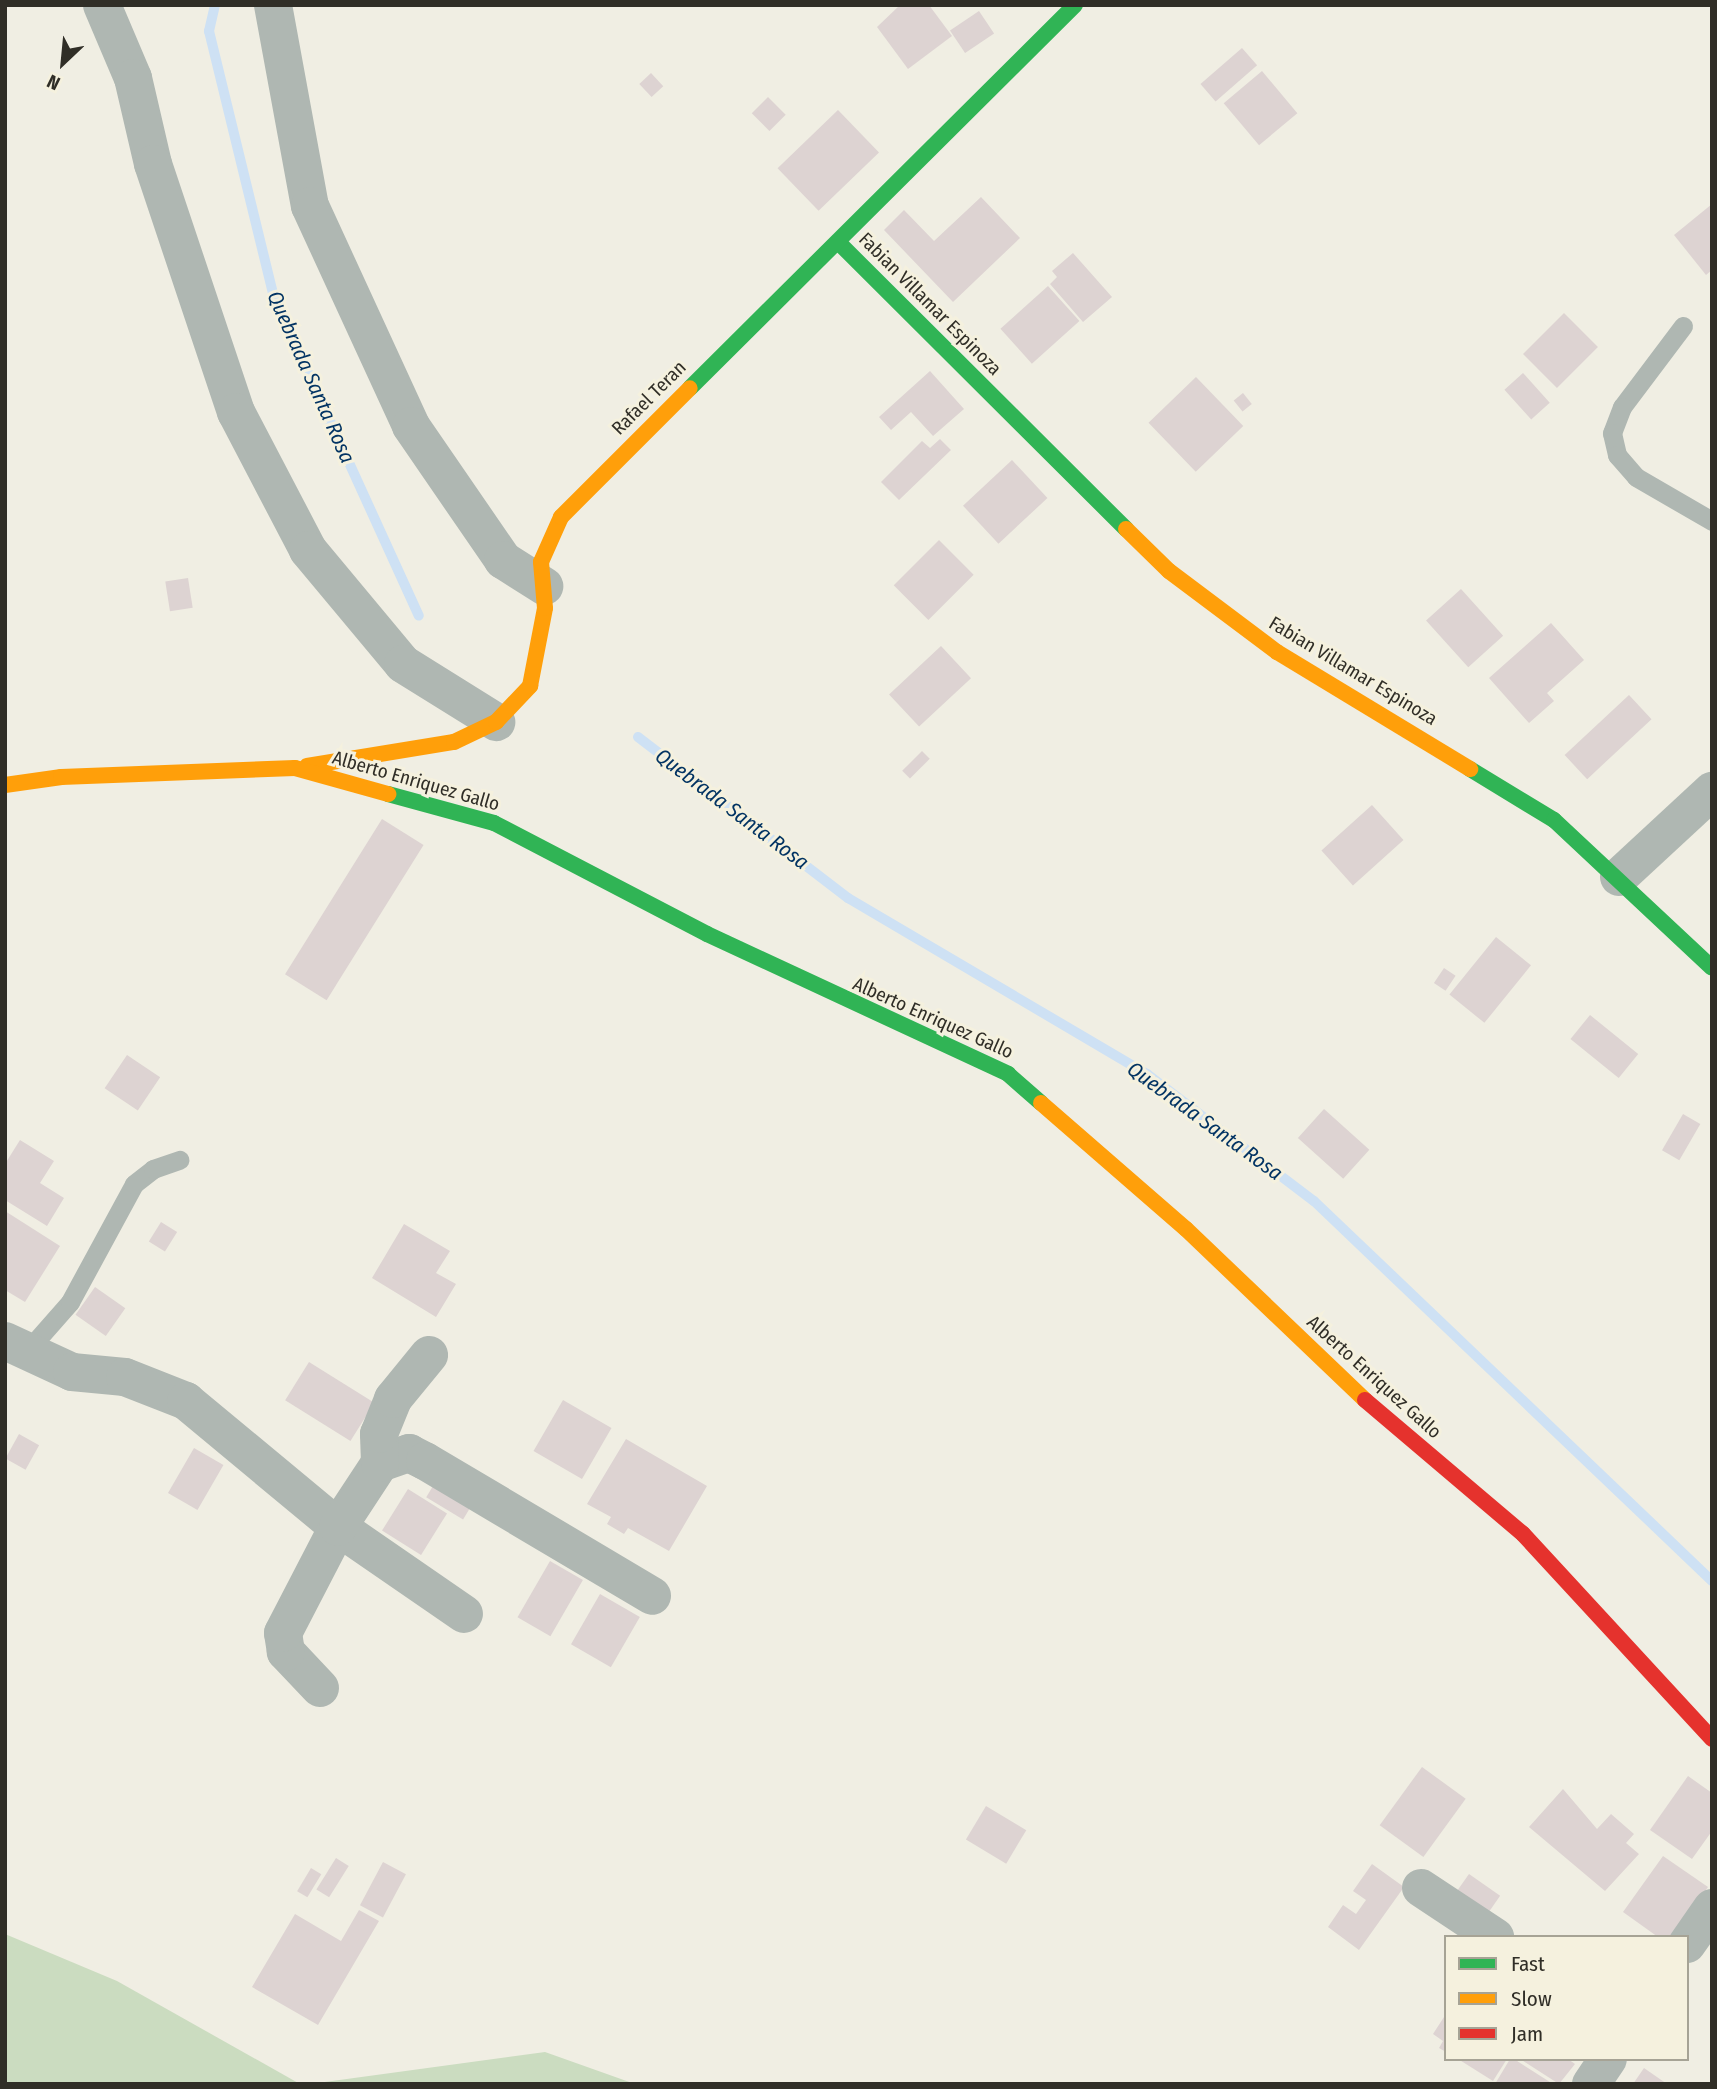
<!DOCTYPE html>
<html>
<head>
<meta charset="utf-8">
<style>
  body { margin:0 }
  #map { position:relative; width:1717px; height:2089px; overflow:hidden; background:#f0eee3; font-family:"Fira Sans Condensed",sans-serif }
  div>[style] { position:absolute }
  .forest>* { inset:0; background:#cbdcc0 }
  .stream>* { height:10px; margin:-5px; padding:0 5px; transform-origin:5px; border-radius:5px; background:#cee1f4 }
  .building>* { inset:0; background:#ddd3d2; transform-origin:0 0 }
  .lane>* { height:19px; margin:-9.5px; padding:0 9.5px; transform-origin:9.5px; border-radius:9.5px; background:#afb7b2 }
  .street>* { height:38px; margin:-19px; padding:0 19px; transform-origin:19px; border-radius:19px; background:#afb7b2 }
  .fast>* { height:16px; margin:-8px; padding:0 8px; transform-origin:8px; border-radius:8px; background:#30b455 }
  .slow>* { height:16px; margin:-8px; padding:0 8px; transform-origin:8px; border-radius:8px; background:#ff9f0a }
  .jam>* { height:16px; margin:-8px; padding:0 8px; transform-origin:8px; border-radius:8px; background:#e5322d }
  span { translate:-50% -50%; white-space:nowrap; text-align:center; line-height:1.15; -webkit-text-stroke:6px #f5f1de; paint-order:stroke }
  .street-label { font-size:19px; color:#302e27 }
  .water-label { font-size:21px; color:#033463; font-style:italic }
  .frame { position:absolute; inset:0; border:7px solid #302e27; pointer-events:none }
  .legend { position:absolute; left:1444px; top:1935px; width:245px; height:126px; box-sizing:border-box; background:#f5f1de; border:2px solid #a6a395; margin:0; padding:9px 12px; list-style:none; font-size:21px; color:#302e27 }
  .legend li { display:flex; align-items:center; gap:14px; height:35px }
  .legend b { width:35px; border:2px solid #a6a395 }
  .north { position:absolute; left:28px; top:28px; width:70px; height:70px; -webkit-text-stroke:5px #f5f1de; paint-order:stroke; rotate:206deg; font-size:19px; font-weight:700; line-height:28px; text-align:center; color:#302e27 }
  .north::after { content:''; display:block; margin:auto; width:24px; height:32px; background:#302e27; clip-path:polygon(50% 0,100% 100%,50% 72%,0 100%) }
</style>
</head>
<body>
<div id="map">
  <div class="forest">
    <div style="clip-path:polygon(5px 1934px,117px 1981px,300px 2084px,5px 2084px)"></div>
    <div style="clip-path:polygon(545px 2052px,635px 2084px,310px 2084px)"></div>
  </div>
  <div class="stream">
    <div style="left:215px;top:5px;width:27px;rotate:103deg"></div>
    <div style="left:209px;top:31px;width:275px;rotate:76.3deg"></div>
    <div style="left:274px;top:298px;width:349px;rotate:65.5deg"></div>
    <div style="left:638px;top:737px;width:265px;rotate:37.5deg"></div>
    <div style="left:848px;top:898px;width:347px;rotate:30.5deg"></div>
    <div style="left:1147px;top:1074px;width:210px;rotate:37.3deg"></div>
    <div style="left:1314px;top:1201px;width:550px;rotate:43.67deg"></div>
  </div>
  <div class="building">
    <div style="clip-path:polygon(900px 5px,929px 5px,952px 36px,908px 69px,877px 27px)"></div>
    <div style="left:979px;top:11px;width:27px;height:35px;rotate:56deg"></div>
    <div style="left:1242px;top:48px;width:23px;height:55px;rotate:49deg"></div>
    <div style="left:1262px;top:71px;width:55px;height:50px;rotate:50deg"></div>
    <div style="left:651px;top:73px;width:18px;height:16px;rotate:47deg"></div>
    <div style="left:768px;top:97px;width:25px;height:23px;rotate:45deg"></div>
    <div style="left:838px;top:110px;width:59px;height:84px;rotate:46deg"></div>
    <div style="clip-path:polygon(981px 197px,1020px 238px,953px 302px,884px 230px,904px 210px,934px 241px)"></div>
    <div style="clip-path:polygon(1712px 204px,1712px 270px,1706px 275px,1674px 235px)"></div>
    <div style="clip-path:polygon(1073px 253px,1112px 297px,1083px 322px,1050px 284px,1057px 277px,1052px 271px)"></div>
    <div style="left:1048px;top:286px;width:47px;height:64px;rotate:48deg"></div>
    <div style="left:1564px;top:313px;width:48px;height:58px;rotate:45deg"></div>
    <div style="clip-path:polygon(930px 371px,964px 409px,933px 436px,911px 412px,891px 430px,879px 417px)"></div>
    <div style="left:1523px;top:373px;width:40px;height:25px;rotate:48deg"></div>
    <div style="left:1196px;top:377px;width:68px;height:66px;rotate:46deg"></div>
    <div style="left:1243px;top:393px;width:14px;height:12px;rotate:51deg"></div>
    <div style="clip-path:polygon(940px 439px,951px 450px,899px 500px,881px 482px,922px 441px,930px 448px)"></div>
    <div style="left:1012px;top:460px;width:52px;height:67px;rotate:47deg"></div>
    <div style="left:939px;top:540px;width:49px;height:64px;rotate:45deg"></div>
    <div style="left:188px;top:578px;width:30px;height:23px;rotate:81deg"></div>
    <div style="left:1461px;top:589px;width:63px;height:47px;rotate:48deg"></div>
    <div style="clip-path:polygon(1551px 623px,1584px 660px,1547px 693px,1554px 701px,1529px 723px,1489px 678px)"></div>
    <div style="left:941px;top:646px;width:44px;height:71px;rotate:47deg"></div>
    <div style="left:1629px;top:695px;width:33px;height:88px;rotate:47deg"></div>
    <div style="left:922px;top:751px;width:11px;height:28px;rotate:45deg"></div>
    <div style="left:1372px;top:805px;width:47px;height:68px;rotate:48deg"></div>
    <div style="left:382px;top:819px;width:49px;height:183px;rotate:32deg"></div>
    <div style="left:1496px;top:937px;width:45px;height:74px;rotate:39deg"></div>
    <div style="left:1444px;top:968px;width:14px;height:18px;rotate:34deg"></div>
    <div style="left:1590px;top:1015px;width:62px;height:31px;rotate:39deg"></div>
    <div style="left:127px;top:1055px;width:40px;height:40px;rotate:34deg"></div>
    <div style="left:1324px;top:1109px;width:61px;height:39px;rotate:42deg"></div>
    <div style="left:1683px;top:1114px;width:20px;height:42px;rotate:30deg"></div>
    <div style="clip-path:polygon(20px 1140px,54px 1161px,40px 1183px,64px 1198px,47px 1226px,5px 1200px,5px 1164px)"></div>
    <div style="clip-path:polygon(5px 1211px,60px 1246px,25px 1302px,5px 1290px)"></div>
    <div style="left:161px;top:1222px;width:19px;height:23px;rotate:32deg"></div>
    <div style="clip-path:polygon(404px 1224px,450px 1251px,436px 1273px,456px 1284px,436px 1317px,372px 1278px)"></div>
    <div style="left:95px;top:1287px;width:37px;height:34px;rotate:35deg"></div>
    <div style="left:309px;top:1362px;width:77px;height:45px;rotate:32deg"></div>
    <div style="left:563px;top:1400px;width:56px;height:59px;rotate:30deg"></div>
    <div style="left:19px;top:1434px;width:23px;height:28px;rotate:29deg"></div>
    <div style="clip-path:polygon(626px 1439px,707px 1486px,669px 1551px,628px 1528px,624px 1534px,607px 1524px,611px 1517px,587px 1504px)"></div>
    <div style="left:194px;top:1448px;width:34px;height:52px;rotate:30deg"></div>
    <div style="left:436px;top:1481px;width:43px;height:19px;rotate:31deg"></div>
    <div style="left:408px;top:1489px;width:46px;height:49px;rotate:32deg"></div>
    <div style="left:550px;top:1561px;width:38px;height:65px;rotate:30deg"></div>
    <div style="left:600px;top:1594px;width:46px;height:58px;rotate:30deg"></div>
    <div style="left:1422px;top:1767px;width:54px;height:72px;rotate:36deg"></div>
    <div style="clip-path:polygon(1688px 1776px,1712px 1793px,1712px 1831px,1692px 1859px,1650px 1830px)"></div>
    <div style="clip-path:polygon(1563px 1789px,1597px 1829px,1611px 1814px,1634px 1834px,1626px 1843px,1639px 1854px,1605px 1891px,1529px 1827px)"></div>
    <div style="left:986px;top:1806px;width:47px;height:39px;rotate:31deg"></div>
    <div style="clip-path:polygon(1663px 1856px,1708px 1887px,1673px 1937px,1658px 1937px,1623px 1912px)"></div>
    <div style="left:336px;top:1858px;width:15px;height:37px;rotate:32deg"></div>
    <div style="left:383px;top:1862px;width:26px;height:49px;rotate:28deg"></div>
    <div style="clip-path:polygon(1372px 1864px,1404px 1887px,1359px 1950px,1328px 1927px,1343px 1905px,1356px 1914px,1366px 1900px,1353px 1891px)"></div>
    <div style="left:311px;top:1868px;width:12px;height:27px;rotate:31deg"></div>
    <div style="left:1469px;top:1874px;width:38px;height:27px;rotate:35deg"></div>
    <div style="clip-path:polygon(359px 1910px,379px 1921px,318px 2025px,252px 1987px,295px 1914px,341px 1941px)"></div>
    <div style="clip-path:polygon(1444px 2017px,1446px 2018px,1446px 2052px,1439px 2048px,1443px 2041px,1433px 2034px)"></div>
    <div style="clip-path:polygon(1458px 2059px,1507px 2059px,1493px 2081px)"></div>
    <div style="clip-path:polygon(1510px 2059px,1514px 2059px,1553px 2084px,1495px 2084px)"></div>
    <div style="clip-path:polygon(1520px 2059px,1568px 2059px,1575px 2064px,1559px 2084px)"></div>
    <div style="clip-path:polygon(1644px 2068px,1667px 2084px,1633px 2084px)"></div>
  </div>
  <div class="lane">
    <div style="left:1683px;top:326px;width:101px;rotate:127deg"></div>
    <div style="left:1622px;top:407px;width:28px;rotate:111deg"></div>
    <div style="left:1612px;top:433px;width:23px;rotate:77deg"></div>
    <div style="left:1617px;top:455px;width:29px;rotate:49deg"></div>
    <div style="left:1636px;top:477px;width:88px;rotate:30.1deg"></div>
    <div style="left:27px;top:1351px;width:65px;rotate:-48.7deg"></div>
    <div style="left:70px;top:1302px;width:134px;rotate:-61.5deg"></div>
    <div style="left:134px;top:1184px;width:24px;rotate:-38deg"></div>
    <div style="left:153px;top:1169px;width:28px;rotate:-19deg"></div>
  </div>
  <div class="street">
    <div style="left:102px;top:5px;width:79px;rotate:67deg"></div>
    <div style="left:133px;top:78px;width:88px;rotate:76.9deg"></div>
    <div style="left:153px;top:164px;width:262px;rotate:71.5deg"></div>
    <div style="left:236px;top:412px;width:156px;rotate:62.4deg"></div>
    <div style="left:308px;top:550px;width:148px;rotate:50.2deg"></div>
    <div style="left:403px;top:664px;width:110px;rotate:31.9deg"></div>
    <div style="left:273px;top:5px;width:204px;rotate:79.6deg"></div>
    <div style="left:310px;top:206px;width:242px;rotate:65.3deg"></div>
    <div style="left:411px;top:426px;width:163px;rotate:55.5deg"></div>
    <div style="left:503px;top:560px;width:49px;rotate:32.4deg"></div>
    <div style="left:1619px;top:877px;width:127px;rotate:-42.8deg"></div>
    <div style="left:5px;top:1341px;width:74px;rotate:24.8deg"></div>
    <div style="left:72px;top:1372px;width:53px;rotate:5.4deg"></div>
    <div style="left:125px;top:1377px;width:66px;rotate:21.5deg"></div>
    <div style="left:186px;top:1401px;width:197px;rotate:39.7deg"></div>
    <div style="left:338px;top:1527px;width:153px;rotate:34.6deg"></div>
    <div style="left:380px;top:1463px;width:31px;rotate:-19deg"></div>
    <div style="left:409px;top:1453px;width:18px;rotate:27deg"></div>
    <div style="left:425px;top:1461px;width:264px;rotate:30.7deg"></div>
    <div style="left:320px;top:1688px;width:50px;rotate:-133.4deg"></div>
    <div style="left:286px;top:1652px;width:19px;rotate:-99deg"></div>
    <div style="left:283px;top:1633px;width:119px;rotate:-62.6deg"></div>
    <div style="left:338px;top:1527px;width:77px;rotate:-56.7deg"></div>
    <div style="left:380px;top:1463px;width:29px;rotate:-92deg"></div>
    <div style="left:379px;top:1434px;width:38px;rotate:-68deg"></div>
    <div style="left:393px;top:1399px;width:57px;rotate:-50.7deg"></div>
    <div style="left:1421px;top:1888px;width:89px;rotate:33.5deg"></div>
    <div style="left:1687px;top:1944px;width:44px;rotate:-55.2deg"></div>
    <div style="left:1591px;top:2084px;width:30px;rotate:-56deg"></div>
  </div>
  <div class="fast">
    <div style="left:838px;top:242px;width:407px;rotate:44.9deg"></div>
    <div style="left:690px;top:388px;width:543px;rotate:-44.85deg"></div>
    <div style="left:1470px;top:769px;width:98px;rotate:31.3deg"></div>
    <div style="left:1554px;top:820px;width:216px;rotate:43.1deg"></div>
    <div style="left:388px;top:794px;width:110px;rotate:15.3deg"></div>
    <div style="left:494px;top:823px;width:240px;rotate:27.5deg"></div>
    <div style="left:707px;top:934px;width:332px;rotate:24.9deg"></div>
    <div style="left:1008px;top:1074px;width:44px;rotate:41.3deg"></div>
  </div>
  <div class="slow">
    <div style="left:1126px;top:529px;width:60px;rotate:44.3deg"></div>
    <div style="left:1169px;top:571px;width:135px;rotate:36.9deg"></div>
    <div style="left:1277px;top:652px;width:226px;rotate:31.2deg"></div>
    <div style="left:307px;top:766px;width:149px;rotate:-9.3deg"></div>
    <div style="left:454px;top:742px;width:47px;rotate:-25.5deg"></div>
    <div style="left:496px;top:722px;width:50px;rotate:-46.6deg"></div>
    <div style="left:530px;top:686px;width:79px;rotate:-79.1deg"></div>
    <div style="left:545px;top:608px;width:46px;rotate:-95deg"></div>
    <div style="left:541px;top:562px;width:49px;rotate:-66deg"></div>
    <div style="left:561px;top:517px;width:182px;rotate:-45deg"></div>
    <div style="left:5px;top:785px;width:57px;rotate:-8.1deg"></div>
    <div style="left:61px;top:777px;width:234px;rotate:-2.2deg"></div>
    <div style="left:295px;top:768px;width:97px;rotate:15.6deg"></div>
    <div style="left:1041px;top:1103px;width:192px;rotate:41deg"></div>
    <div style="left:1186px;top:1229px;width:248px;rotate:43.7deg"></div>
  </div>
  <div class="jam">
    <div style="left:1365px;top:1400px;width:207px;rotate:40.3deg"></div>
    <div style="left:1523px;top:1534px;width:279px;rotate:47.3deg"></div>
  </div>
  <div class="street-label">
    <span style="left:930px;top:304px;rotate:45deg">Fabian Villamar Espinoza</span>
    <span style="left:649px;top:398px;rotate:-45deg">Rafael Teran</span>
    <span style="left:1353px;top:671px;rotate:31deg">Fabian Villamar Espinoza</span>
    <span style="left:416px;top:781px;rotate:16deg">Alberto Enriquez Gallo</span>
    <span style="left:933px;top:1018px;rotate:24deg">Alberto Enriquez Gallo</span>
    <span style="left:1374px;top:1377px;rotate:42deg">Alberto Enriquez Gallo</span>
  </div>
  <div class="water-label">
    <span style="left:311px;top:377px;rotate:66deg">Quebrada Santa Rosa</span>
    <span style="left:732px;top:809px;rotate:37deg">Quebrada Santa Rosa</span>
    <span style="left:1205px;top:1121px;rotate:36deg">Quebrada Santa Rosa</span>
  </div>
  <div class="frame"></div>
  <ul class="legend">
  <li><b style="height:9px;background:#30b455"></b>Fast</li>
  <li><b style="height:9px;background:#ff9f0a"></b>Slow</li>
  <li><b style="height:9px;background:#e5322d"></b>Jam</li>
  </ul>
  <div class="north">N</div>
</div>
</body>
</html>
